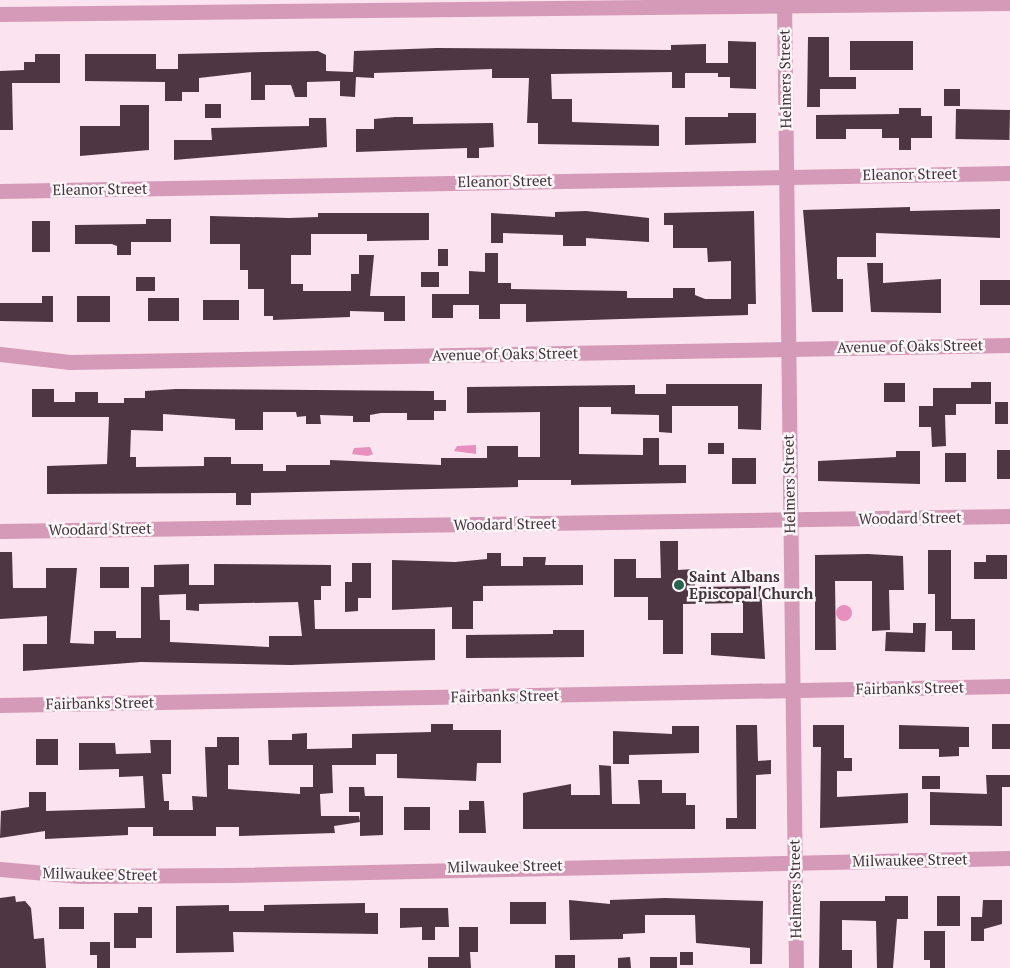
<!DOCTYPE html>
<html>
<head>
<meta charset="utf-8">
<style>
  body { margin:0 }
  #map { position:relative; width:1010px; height:968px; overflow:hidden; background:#fbe3ef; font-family:"PT Serif",serif }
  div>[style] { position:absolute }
  .water>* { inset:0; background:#e790be }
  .round { border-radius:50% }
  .building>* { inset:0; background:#4e3743; transform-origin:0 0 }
  .minor>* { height:15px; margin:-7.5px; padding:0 7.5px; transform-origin:7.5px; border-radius:7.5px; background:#d59ab8 }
  .dots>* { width:14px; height:14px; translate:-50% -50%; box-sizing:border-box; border:2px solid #fcf6f9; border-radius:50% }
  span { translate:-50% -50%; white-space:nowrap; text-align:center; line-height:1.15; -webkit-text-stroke:5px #fcf6f9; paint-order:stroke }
  .street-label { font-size:15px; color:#42363c }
  .poi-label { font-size:15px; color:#42363c; font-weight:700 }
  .left { translate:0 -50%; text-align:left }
</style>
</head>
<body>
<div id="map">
  <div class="water">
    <div style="clip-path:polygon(476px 445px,476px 454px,454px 451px,457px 446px)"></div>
    <div style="clip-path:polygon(370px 447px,373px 454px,368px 456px,352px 454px,354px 448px)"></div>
    <div class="round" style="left:836px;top:605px;width:16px;height:16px"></div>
  </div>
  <div class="building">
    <div style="clip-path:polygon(808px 37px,829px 37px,829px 77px,856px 77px,856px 89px,820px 89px,820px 107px,807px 107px)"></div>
    <div style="clip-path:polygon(728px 41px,756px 42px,756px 89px,730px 88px,730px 77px,718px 77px,718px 73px,685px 73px,685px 88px,672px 88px,672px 72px,551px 74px,552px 99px,572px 99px,572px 122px,659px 125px,659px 146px,538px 144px,538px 123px,527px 123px,529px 78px,492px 78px,492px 69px,374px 73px,374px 78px,356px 77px,355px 97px,340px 96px,340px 81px,307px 82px,307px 97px,295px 97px,291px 85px,265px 85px,265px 100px,251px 100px,251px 72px,199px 78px,199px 92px,182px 92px,182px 101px,165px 101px,165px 82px,85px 81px,85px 54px,156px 54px,156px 69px,178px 69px,178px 54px,318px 51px,326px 55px,326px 71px,353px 72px,354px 51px,437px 48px,671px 50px,671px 45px,706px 44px,706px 63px,728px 63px)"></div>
    <div style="left:850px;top:41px;width:63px;height:29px"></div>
    <div style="clip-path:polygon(35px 54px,60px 54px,60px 83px,12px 83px,13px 130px,0 130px,0 71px,24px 70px,24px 62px,35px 62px)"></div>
    <div style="left:944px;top:89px;width:16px;height:17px"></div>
    <div style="left:205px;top:104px;width:16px;height:14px"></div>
    <div style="clip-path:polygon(120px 105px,149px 105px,149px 150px,80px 156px,80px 126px,120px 126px)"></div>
    <div style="clip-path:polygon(899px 108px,921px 108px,921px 116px,932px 116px,932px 138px,911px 138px,911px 150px,899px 150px,899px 138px,882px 138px,882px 129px,846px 129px,846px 139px,816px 139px,816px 115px,899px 114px)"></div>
    <div style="left:956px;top:109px;width:54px;height:30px;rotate:1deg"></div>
    <div style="clip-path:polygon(728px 113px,756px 113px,756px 143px,685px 145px,685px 117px,728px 117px)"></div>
    <div style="clip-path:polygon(395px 117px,413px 117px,413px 124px,493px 123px,494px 147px,479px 148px,479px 158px,467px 158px,467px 148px,356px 152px,356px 129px,374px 129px,374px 119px)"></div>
    <div style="clip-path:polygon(309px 118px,326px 118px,327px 147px,174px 160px,174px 140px,212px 140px,211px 128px,309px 126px)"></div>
    <div style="clip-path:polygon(910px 207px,910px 211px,1000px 209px,1000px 238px,876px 233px,876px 257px,837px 257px,837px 279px,843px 279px,843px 312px,812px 312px,803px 210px)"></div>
    <div style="clip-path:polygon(586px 211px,649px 218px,649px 242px,586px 238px,586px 246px,563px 246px,563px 235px,503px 233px,503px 243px,491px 243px,491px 213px,555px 217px,555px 212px)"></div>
    <div style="clip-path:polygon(754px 211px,756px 304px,748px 304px,748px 315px,526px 322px,526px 304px,500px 304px,500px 319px,479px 319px,479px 305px,453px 305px,453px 318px,432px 318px,432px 294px,469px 294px,469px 271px,485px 272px,485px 253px,498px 253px,498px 283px,511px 283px,511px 289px,627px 291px,627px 298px,673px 298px,673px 288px,695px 288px,695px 295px,705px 299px,731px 299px,731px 261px,708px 262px,707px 248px,673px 248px,673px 225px,664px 225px,664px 213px)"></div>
    <div style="clip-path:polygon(318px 213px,429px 213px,429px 240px,367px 241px,367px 234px,311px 234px,311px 255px,291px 255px,291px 284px,303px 284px,303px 291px,351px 291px,351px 274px,359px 274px,359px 255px,374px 255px,370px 296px,405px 296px,405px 321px,384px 321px,384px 312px,350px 311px,350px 317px,273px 320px,273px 316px,264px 316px,264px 289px,248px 289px,248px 270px,240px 270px,240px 244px,210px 244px,210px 216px,289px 218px,318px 217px)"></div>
    <div style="clip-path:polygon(146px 219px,171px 219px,171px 242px,131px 242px,131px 255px,117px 255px,117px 246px,112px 244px,75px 244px,75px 225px,146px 224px)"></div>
    <div style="left:32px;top:221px;width:18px;height:31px"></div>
    <div style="left:438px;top:249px;width:10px;height:17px"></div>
    <div style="clip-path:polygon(867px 263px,883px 263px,883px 283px,941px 279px,941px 313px,871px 312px)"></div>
    <div style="left:421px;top:272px;width:18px;height:15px"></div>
    <div style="left:136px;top:277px;width:19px;height:14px"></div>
    <div style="left:980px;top:280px;width:30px;height:25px"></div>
    <div style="clip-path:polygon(42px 296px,53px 296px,53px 322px,0 321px,0 303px,42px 303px)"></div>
    <div style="left:77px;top:296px;width:33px;height:26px"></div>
    <div style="left:148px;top:298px;width:31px;height:23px"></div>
    <div style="left:203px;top:300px;width:36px;height:20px"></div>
    <div style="clip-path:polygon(971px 382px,991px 382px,991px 404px,956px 404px,956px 415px,945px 415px,946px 446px,932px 447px,931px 427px,919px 427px,919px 406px,933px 406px,933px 388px,971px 388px)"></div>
    <div style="left:884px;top:383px;width:21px;height:19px"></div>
    <div style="clip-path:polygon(666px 384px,762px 384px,761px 430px,738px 429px,738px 406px,672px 406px,672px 433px,659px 432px,659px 415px,611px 414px,611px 407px,579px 407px,579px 454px,643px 455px,643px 438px,659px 438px,659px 465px,686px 465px,686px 483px,571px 485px,571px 480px,518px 480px,518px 487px,251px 493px,251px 505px,236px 505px,236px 493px,47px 494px,47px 466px,107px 464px,109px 417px,32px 417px,32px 389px,54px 389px,54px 402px,75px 402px,75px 392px,98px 392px,98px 403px,124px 403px,124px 398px,145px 398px,145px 391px,176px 389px,434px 391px,434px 400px,446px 400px,446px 411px,434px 411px,434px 420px,407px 420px,407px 413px,381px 413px,370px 415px,370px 422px,353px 422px,353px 416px,320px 415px,321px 424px,306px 424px,306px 416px,297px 417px,296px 412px,263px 412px,263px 430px,235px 430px,235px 419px,163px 414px,163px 431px,131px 430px,130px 457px,136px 457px,136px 467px,204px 466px,204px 457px,231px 457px,231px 464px,263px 464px,263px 471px,286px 471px,286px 465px,330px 465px,330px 460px,441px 465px,441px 458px,487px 458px,487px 446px,518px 446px,518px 457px,540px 457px,540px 412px,467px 413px,467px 387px,635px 385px,635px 394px,666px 394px)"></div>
    <div style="left:995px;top:402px;width:13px;height:22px"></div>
    <div style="left:708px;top:443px;width:16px;height:11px"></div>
    <div style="left:997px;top:450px;width:13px;height:29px"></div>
    <div style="clip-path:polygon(896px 451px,920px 451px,920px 484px,818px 481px,818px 461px,896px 457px)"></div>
    <div style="left:945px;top:453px;width:21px;height:29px"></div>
    <div style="left:732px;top:458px;width:24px;height:26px"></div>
    <div style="clip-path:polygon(660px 541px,678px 541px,678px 570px,694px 569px,695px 587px,761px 586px,765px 659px,711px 655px,711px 633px,743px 633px,743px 603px,683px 604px,683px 654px,663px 654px,663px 620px,648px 620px,648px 597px,614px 597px,614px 559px,636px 559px,636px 578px,661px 578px)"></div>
    <div style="clip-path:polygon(928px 550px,951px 550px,951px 619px,975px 619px,975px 650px,952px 650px,952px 631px,935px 631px,935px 594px,928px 594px)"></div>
    <div style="clip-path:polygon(evenodd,0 552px,12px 552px,13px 588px,46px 588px,46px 568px,77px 568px,70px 643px,94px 644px,94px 631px,116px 631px,116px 638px,141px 638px,141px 587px,154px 587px,154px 565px,189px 564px,189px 585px,214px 585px,214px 564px,331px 565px,331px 586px,321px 586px,321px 600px,314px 600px,315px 629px,435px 629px,435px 660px,291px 665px,141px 662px,23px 671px,23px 644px,47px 644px,47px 616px,0 619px,0 552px,186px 594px,186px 610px,199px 611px,199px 604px,298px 602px,302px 636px,269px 636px,269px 647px,170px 642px,170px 620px,160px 620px,159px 595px,186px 594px)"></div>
    <div style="clip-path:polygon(487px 553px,501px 553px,501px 566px,523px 566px,523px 557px,546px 557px,545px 565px,583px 565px,583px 585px,483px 586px,483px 601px,473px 601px,473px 629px,452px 629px,452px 607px,392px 610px,392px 560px,455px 562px,487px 559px)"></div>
    <div style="clip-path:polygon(868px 554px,903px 556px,904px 590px,889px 590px,890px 630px,872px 631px,872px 581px,835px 581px,836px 650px,815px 650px,815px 555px)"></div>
    <div style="clip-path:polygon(986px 555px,1007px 555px,1007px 579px,974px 579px,974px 562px,986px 562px)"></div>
    <div style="clip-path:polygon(352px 563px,371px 563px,371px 598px,358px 598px,358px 611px,345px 612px,345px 582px,352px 582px)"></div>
    <div style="left:100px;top:567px;width:29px;height:21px"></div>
    <div style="clip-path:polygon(913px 623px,926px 623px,925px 652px,885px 651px,886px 632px,913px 633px)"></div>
    <div style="clip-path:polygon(553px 630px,584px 630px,584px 657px,466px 658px,466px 635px,553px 634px)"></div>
    <div style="clip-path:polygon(431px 724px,453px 724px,453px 730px,501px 730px,501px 763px,477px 763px,476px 781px,397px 778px,397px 754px,376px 754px,376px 765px,332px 765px,333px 793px,320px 794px,321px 816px,359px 816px,360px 822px,334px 826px,335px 833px,239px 836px,239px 827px,216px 827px,216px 836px,153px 836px,153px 827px,128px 827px,128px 835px,45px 839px,45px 831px,0 838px,1px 811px,29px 807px,29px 792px,46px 792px,46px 811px,145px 808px,143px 776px,119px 777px,119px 769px,79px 770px,79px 743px,115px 743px,116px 754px,151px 753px,150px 740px,171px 740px,171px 774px,162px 774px,164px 801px,169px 801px,169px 810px,193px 810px,192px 796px,207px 797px,205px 747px,217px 747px,217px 737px,239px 737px,239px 765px,228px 765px,228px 789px,300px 794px,300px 787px,313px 787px,313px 765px,269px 765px,268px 740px,292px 740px,292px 734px,307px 733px,307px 749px,352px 748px,352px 734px,431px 732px)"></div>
    <div style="left:992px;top:724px;width:18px;height:25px"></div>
    <div style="clip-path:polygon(736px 725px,757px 725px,758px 761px,771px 760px,771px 774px,756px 775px,756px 829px,726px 829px,726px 818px,737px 818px)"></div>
    <div style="clip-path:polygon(813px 725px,844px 725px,844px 758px,852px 758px,852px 771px,837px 771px,837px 797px,908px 793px,908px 823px,820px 828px,821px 747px,813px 747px)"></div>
    <div style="clip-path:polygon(899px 725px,969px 727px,969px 747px,959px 747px,959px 756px,939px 757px,939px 749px,899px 749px)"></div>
    <div style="clip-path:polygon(672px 726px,699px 726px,699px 753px,629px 755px,629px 764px,613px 764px,613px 731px,672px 734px)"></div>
    <div style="left:36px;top:739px;width:22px;height:26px"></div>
    <div style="clip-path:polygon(599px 765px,611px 766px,612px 804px,640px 804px,638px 780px,662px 780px,662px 793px,686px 793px,686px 805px,695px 805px,695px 829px,523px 829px,523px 793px,571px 784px,571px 795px,600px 795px)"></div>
    <div style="clip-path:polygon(986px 775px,1010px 775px,1010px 787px,1002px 787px,1002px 826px,930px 825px,930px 792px,987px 794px)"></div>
    <div style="left:922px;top:776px;width:18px;height:13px"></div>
    <div style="clip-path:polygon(349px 787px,364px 787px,365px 796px,383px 796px,383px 835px,360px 836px,360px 812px,349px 812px)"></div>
    <div style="clip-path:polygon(469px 801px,484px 801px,486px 833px,459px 833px,459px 810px,469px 810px)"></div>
    <div style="left:404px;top:807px;width:26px;height:23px"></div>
    <div style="clip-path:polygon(15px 896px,16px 902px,25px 901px,31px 908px,34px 939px,44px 938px,46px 968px,0 968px,0 898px)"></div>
    <div style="clip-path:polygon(885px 896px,908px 896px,908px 919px,897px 919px,893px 968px,877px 968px,876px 921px,842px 920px,842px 950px,852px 950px,852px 968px,819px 968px,820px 901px,885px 901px)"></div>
    <div style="left:937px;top:896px;width:23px;height:30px"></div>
    <div style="clip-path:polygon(665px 898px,763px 901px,762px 964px,750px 964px,750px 948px,696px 943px,695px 915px,645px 915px,645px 933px,623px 934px,623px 939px,570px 940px,569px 900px,610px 904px,610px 900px)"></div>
    <div style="clip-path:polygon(983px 900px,1002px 900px,1002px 924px,984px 929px,984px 941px,971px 941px,971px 917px,982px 917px)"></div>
    <div style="left:510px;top:902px;width:36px;height:22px"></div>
    <div style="clip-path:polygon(365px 903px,365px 913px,378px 913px,378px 934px,233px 932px,234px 952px,176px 953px,176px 906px,229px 905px,229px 911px,264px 911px,264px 905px)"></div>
    <div style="left:59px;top:907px;width:25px;height:22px"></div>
    <div style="clip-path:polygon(138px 907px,152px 907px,152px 938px,136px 938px,136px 948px,114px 948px,114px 913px,138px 913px)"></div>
    <div style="clip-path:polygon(400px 908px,448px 908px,449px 927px,435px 927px,435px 940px,422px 940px,422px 927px,400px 928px)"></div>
    <div style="clip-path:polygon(459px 927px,478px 927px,478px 952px,470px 952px,471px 968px,428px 968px,428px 957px,459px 957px)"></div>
    <div style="clip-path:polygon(924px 931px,945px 931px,945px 968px,930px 968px,930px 960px,924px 960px)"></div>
    <div style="clip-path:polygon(90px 942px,110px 942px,110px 968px,97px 968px,97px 955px,90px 955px)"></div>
    <div style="left:693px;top:952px;width:13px;height:13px;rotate:90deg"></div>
    <div style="left:555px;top:955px;width:20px;height:13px"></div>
    <div style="clip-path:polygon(630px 957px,631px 968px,618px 968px,618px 958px)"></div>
    <div style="left:650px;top:957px;width:27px;height:11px"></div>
  </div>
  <div class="minor">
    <div style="left:784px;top:0;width:968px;rotate:89.29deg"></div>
    <div style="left:0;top:14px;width:1010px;rotate:-0.62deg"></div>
    <div style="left:0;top:191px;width:1010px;rotate:-1.02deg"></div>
    <div style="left:0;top:354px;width:70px;rotate:6.5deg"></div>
    <div style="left:70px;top:362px;width:940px;rotate:-1.04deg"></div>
    <div style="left:0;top:531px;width:1010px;rotate:-0.85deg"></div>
    <div style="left:0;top:705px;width:1010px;rotate:-1.08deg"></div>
    <div style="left:0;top:869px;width:80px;rotate:5deg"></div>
    <div style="left:80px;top:876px;width:151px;rotate:-0.4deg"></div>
    <div style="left:231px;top:875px;width:779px;rotate:-1.25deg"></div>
  </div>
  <div class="dots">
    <div style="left:679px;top:585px;background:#27634f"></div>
  </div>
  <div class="street-label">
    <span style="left:785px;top:79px;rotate:-91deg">Helmers Street</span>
    <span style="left:910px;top:174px;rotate:-1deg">Eleanor Street</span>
    <span style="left:505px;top:181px;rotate:-1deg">Eleanor Street</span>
    <span style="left:100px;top:189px;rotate:-1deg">Eleanor Street</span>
    <span style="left:910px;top:346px;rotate:-1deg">Avenue of Oaks Street</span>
    <span style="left:505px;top:354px;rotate:-1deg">Avenue of Oaks Street</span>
    <span style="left:789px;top:484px;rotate:-91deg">Helmers Street</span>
    <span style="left:910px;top:518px;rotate:-1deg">Woodard Street</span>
    <span style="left:505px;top:524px;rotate:-1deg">Woodard Street</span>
    <span style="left:100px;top:529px;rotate:-1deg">Woodard Street</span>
    <span style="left:910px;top:688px;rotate:-1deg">Fairbanks Street</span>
    <span style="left:505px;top:696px;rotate:-1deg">Fairbanks Street</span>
    <span style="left:100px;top:703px;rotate:-1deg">Fairbanks Street</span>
    <span style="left:910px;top:860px;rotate:-1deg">Milwaukee Street</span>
    <span style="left:505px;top:866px;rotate:-1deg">Milwaukee Street</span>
    <span style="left:100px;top:874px;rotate:1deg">Milwaukee Street</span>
    <span style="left:795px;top:889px;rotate:-91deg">Helmers Street</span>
  </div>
  <div class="poi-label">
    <span class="left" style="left:689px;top:585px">Saint Albans<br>Episcopal Church</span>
  </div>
</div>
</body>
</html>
